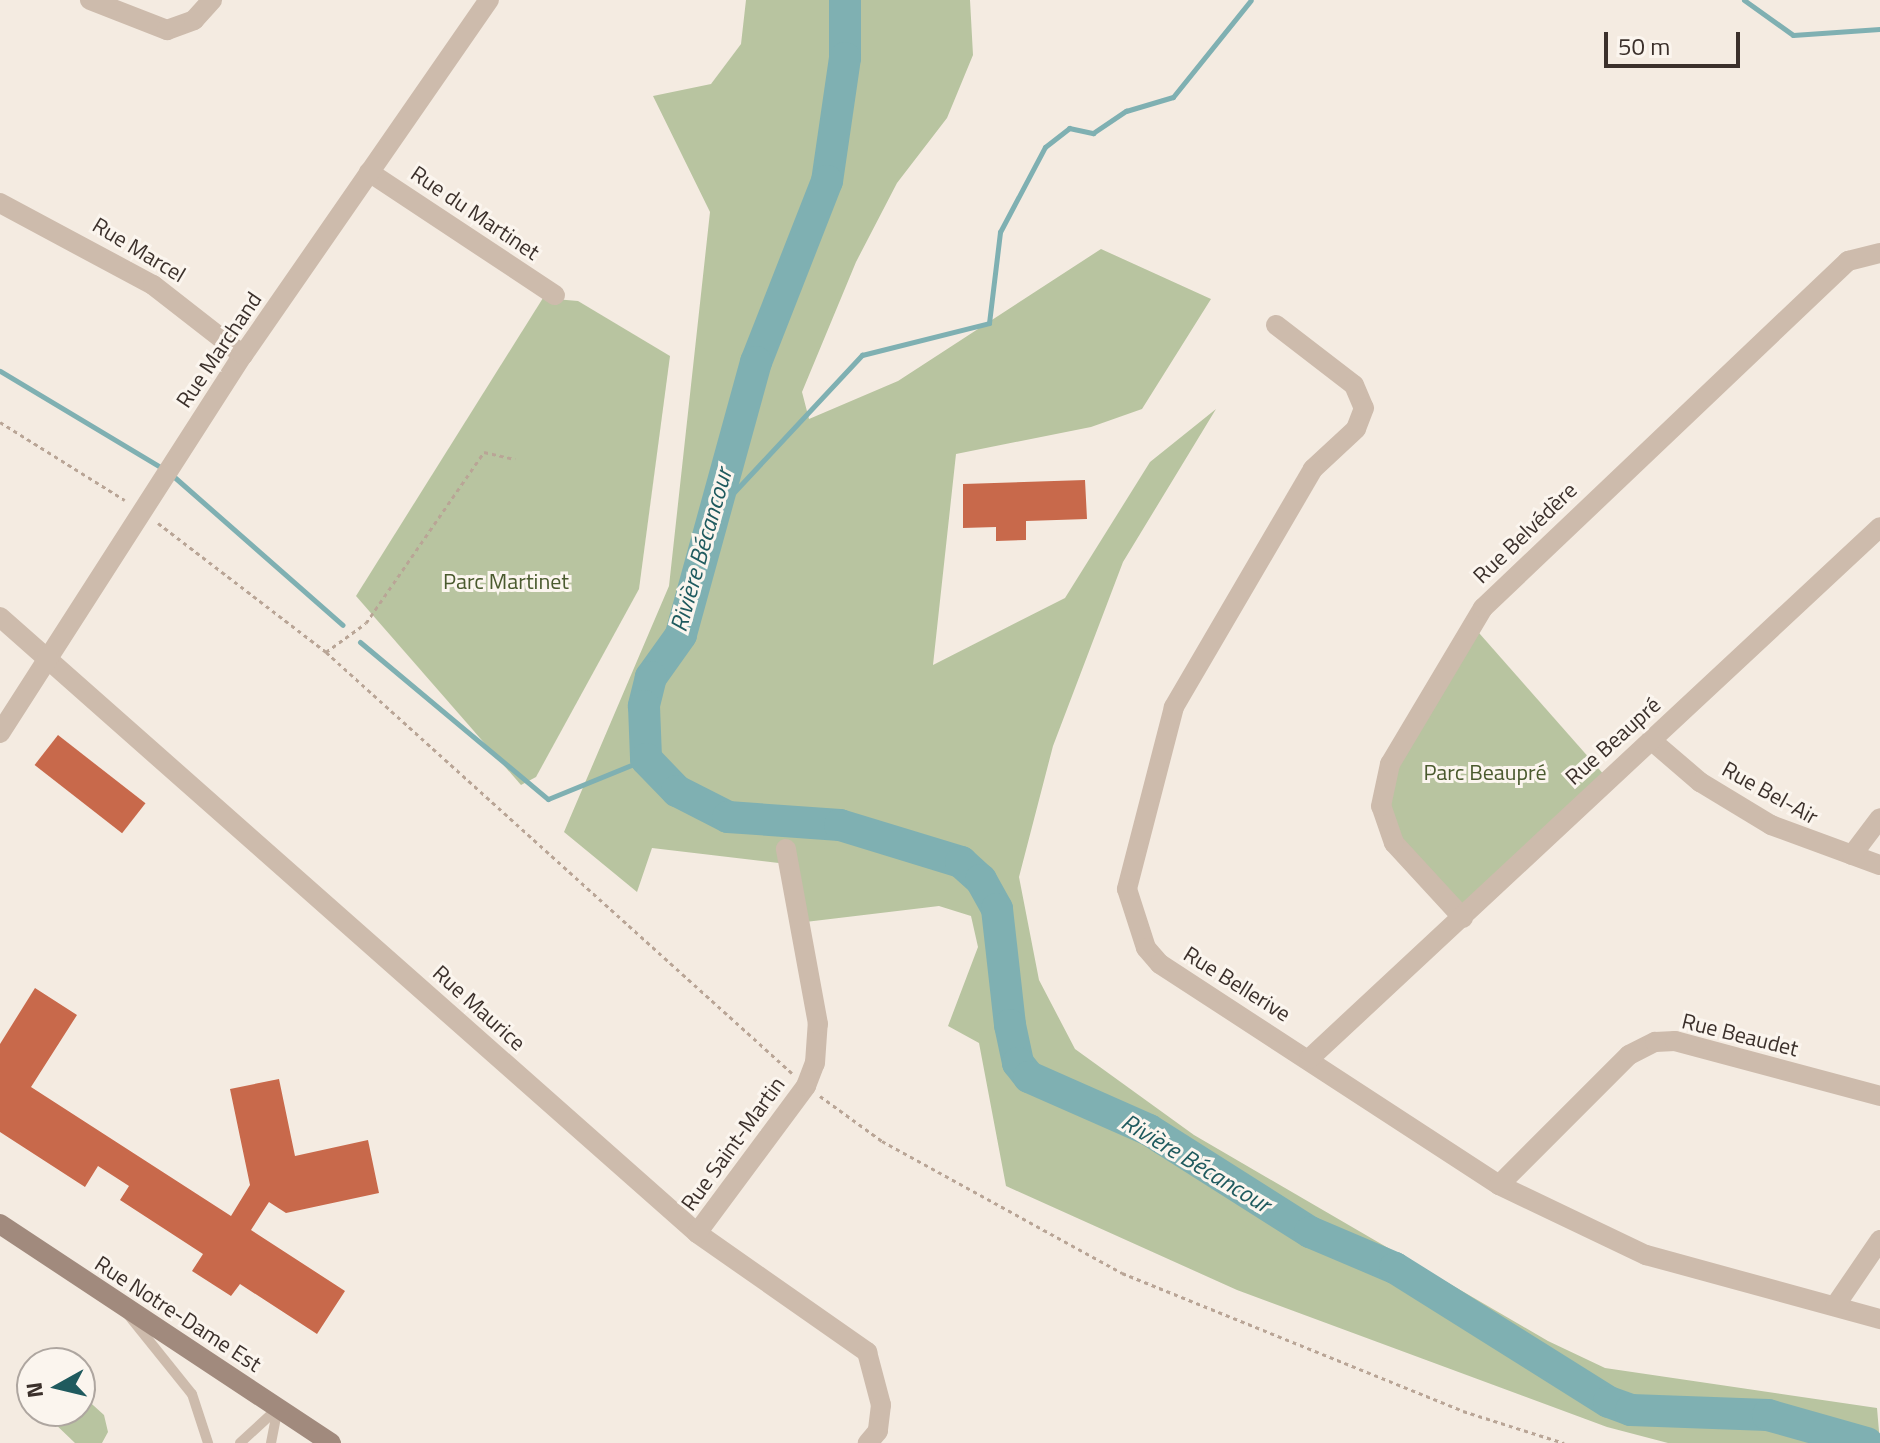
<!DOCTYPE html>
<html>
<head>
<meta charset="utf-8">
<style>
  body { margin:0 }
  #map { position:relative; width:1880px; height:1443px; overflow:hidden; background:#f4ebe1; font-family:"Titillium Web",sans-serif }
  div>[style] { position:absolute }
  .green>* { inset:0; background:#b8c4a0 }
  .stream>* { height:5px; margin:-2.5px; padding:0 2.5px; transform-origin:2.5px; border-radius:2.5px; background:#7fb0b2 }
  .river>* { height:32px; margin:-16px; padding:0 16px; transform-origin:16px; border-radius:16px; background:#7fb0b2 }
  .building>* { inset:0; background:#c8694b; transform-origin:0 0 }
  .path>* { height:3px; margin-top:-1.5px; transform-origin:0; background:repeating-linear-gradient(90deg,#b9a596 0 4px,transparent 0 8px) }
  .lane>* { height:10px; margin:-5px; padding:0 5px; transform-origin:5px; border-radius:5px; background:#cdbbac }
  .street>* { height:20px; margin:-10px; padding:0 10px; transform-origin:10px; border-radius:10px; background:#cdbbac }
  .secondary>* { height:20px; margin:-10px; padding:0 10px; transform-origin:10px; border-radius:10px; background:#a18a7d }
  span { translate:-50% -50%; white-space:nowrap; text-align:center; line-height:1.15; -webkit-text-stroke:6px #fbf5ee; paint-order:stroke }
  .street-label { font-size:22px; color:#3b302b }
  .park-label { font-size:22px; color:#4a5a2e }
  .water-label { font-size:24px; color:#1f5a5e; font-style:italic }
  .north { position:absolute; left:16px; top:1347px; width:80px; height:80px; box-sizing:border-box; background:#fbf5ee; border:2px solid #aea6a0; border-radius:50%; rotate:262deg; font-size:22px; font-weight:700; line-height:32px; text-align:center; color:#3b302b }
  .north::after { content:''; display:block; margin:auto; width:28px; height:36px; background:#1f5a5e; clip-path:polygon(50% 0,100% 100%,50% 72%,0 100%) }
  .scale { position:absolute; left:1604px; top:32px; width:136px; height:36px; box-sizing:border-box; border:4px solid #3b302b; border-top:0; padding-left:10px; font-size:24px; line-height:28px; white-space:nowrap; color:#3b302b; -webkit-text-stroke:6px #fbf5ee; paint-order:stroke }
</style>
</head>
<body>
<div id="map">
  <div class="green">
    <div style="clip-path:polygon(746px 0,970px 0,973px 55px,947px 118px,897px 183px,856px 262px,802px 392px,809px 419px,898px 381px,1101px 249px,1211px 299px,1142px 409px,1091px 427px,956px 454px,933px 665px,1065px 598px,1150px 462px,1216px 409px,1123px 562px,1053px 746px,1019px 877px,1039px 980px,1075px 1049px,1194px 1135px,1548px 1341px,1605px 1368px,1877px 1408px,1880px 1443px,1668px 1443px,1607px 1427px,1237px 1290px,1006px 1186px,979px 1043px,948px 1026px,978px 947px,971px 916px,939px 906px,797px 923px,787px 864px,652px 848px,637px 892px,564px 832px,669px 586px,710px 212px,653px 96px,711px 84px,741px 44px)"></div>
    <div style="clip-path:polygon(543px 298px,578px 301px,670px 356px,639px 589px,536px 777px,521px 785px,356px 596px)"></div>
    <div style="clip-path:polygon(1472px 625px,1606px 777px,1463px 918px,1405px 858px,1383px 783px)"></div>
    <div style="clip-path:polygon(83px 1396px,104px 1415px,108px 1432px,102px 1443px,75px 1443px,50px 1419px,50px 1411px,80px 1411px)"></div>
  </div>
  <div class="stream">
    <div style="left:1744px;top:0;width:60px;rotate:35.5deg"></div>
    <div style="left:1793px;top:35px;width:87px;rotate:-3.9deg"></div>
    <div style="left:0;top:371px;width:191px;rotate:30.9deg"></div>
    <div style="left:172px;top:475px;width:227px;rotate:41.3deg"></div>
    <div style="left:708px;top:520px;width:226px;rotate:-47deg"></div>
    <div style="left:862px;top:355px;width:131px;rotate:-14.1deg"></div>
    <div style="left:989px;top:323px;width:92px;rotate:-83.1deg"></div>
    <div style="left:1000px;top:232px;width:96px;rotate:-62.1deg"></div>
    <div style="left:1045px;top:147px;width:31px;rotate:-38deg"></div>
    <div style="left:1069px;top:128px;width:25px;rotate:12deg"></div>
    <div style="left:1093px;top:133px;width:40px;rotate:-34deg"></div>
    <div style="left:1126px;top:111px;width:49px;rotate:-16.6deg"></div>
    <div style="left:1173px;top:97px;width:124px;rotate:-51.2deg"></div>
    <div style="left:360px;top:642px;width:245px;rotate:39.9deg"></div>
    <div style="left:548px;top:799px;width:106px;rotate:-22.2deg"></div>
  </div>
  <div class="river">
    <div style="left:845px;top:0;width:58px;rotate:90deg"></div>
    <div style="left:845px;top:58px;width:124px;rotate:98.3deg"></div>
    <div style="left:827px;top:181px;width:194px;rotate:111.4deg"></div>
    <div style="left:756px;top:362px;width:283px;rotate:105.4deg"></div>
    <div style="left:681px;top:635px;width:52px;rotate:125.5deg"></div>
    <div style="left:651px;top:677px;width:30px;rotate:104deg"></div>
    <div style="left:644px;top:706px;width:53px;rotate:87.8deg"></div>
    <div style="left:646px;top:759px;width:45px;rotate:45.9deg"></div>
    <div style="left:677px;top:791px;width:57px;rotate:27deg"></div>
    <div style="left:728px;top:817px;width:112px;rotate:4.1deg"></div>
    <div style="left:840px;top:825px;width:127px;rotate:17deg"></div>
    <div style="left:961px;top:862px;width:27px;rotate:42deg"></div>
    <div style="left:981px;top:880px;width:33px;rotate:61deg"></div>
    <div style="left:997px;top:909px;width:117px;rotate:83.6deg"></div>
    <div style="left:1010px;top:1025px;width:39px;rotate:78deg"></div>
    <div style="left:1018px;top:1063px;width:18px;rotate:52deg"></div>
    <div style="left:1029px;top:1077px;width:131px;rotate:23.8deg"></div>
    <div style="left:1149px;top:1130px;width:191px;rotate:32.4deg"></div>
    <div style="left:1310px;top:1232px;width:92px;rotate:23deg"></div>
    <div style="left:1395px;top:1268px;width:252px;rotate:32.1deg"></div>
    <div style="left:1609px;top:1402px;width:23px;rotate:20deg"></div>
    <div style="left:1631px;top:1410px;width:137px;rotate:2.1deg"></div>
    <div style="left:1768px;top:1415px;width:103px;rotate:15.8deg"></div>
  </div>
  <div class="building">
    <div style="clip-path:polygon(1085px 480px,1087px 519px,1026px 521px,1026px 540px,996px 541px,996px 527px,963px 528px,963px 484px)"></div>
    <div style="left:58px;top:735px;width:111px;height:38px;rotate:38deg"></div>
    <div style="clip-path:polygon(35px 988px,77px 1015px,31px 1087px,231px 1216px,250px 1185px,230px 1089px,279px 1079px,295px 1156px,368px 1140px,379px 1193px,286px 1213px,269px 1202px,251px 1230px,345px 1291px,317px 1334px,240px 1284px,231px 1296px,192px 1271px,203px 1254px,120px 1200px,129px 1186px,98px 1166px,85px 1187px,0 1132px,0 1044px)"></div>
  </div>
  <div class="path">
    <div style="left:0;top:422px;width:147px;rotate:32deg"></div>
    <div style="left:158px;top:523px;width:212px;rotate:37.5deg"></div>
    <div style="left:326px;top:652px;width:628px;rotate:42.1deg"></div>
    <div style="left:326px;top:652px;width:49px;rotate:-35.9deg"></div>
    <div style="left:366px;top:623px;width:208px;rotate:-55.4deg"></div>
    <div style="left:484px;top:452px;width:32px;rotate:13deg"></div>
    <div style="left:820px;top:1096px;width:77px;rotate:36deg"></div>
    <div style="left:882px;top:1141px;width:274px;rotate:28.8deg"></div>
    <div style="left:1122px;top:1273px;width:368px;rotate:22deg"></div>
    <div style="left:1463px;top:1411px;width:106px;rotate:17.6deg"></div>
  </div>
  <div class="lane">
    <div style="left:126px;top:1312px;width:105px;rotate:51.2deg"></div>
    <div style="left:192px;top:1394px;width:52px;rotate:71.9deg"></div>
    <div style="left:240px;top:1443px;width:52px;rotate:-42.6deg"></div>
    <div style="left:271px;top:1443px;width:36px;rotate:-79deg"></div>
  </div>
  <div class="street">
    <div style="left:90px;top:0;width:83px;rotate:21.3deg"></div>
    <div style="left:167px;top:30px;width:29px;rotate:-20deg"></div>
    <div style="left:194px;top:20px;width:27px;rotate:-48deg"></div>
    <div style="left:369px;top:172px;width:223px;rotate:33.5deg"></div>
    <div style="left:0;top:203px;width:174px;rotate:28.2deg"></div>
    <div style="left:153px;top:285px;width:114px;rotate:37.9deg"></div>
    <div style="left:1276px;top:325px;width:98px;rotate:37.6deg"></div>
    <div style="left:1354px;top:385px;width:25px;rotate:67deg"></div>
    <div style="left:1364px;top:408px;width:22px;rotate:111deg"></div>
    <div style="left:1356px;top:429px;width:59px;rotate:137.1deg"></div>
    <div style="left:1313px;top:469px;width:276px;rotate:120.3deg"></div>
    <div style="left:1174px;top:707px;width:188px;rotate:104.5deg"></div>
    <div style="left:1127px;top:889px;width:62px;rotate:72.1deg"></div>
    <div style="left:1146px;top:948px;width:21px;rotate:49deg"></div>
    <div style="left:1160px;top:964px;width:405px;rotate:33.1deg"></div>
    <div style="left:1499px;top:1185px;width:163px;rotate:25.5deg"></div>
    <div style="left:1646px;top:1255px;width:243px;rotate:15.3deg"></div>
    <div style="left:0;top:617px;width:930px;rotate:41.47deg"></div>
    <div style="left:697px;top:1233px;width:208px;rotate:35deg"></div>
    <div style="left:867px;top:1352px;width:55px;rotate:75.2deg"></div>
    <div style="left:881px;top:1405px;width:26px;rotate:97deg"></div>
    <div style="left:878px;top:1431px;width:16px;rotate:130deg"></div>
    <div style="left:0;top:733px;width:449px;rotate:-57.3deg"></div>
    <div style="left:243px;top:355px;width:432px;rotate:-55.3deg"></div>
    <div style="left:1651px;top:740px;width:65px;rotate:40.6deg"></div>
    <div style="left:1700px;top:782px;width:83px;rotate:31.2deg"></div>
    <div style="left:1771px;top:825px;width:116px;rotate:20.2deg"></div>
    <div style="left:1852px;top:855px;width:46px;rotate:-52.9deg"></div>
    <div style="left:1463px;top:918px;width:102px;rotate:-132.6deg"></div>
    <div style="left:1394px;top:843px;width:39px;rotate:-109deg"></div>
    <div style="left:1381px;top:806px;width:43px;rotate:-77.9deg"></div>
    <div style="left:1390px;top:764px;width:182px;rotate:-59.2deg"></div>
    <div style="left:1483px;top:608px;width:504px;rotate:-43.55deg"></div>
    <div style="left:1848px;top:261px;width:33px;rotate:-14deg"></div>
    <div style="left:1309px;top:1059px;width:780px;rotate:-42.97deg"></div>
    <div style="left:1499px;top:1185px;width:184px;rotate:-45deg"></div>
    <div style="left:1629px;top:1055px;width:29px;rotate:-27deg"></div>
    <div style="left:1655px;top:1042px;width:20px;rotate:-3deg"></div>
    <div style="left:1675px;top:1041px;width:212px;rotate:15deg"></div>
    <div style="left:697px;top:1233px;width:183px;rotate:-53.4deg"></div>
    <div style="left:806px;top:1086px;width:25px;rotate:-69deg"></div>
    <div style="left:815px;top:1063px;width:39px;rotate:-86deg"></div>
    <div style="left:818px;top:1024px;width:178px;rotate:-100.4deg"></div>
    <div style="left:1835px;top:1306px;width:80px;rotate:-55.7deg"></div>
  </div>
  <div class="secondary">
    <div style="left:0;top:1224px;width:397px;rotate:33.5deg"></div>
  </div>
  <div class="street-label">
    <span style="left:475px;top:213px;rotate:34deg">Rue du Martinet</span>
    <span style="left:139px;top:250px;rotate:31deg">Rue Marcel</span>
    <span style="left:219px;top:350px;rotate:-56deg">Rue Marchand</span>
    <span style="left:1525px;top:533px;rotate:-44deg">Rue Belvédère</span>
    <span style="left:1613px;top:741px;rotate:-42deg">Rue Beaupré</span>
    <span style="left:1770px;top:793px;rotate:29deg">Rue Bel-Air</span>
    <span style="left:1237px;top:984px;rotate:32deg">Rue Bellerive</span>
    <span style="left:479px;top:1008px;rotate:42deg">Rue Maurice</span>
    <span style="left:1740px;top:1035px;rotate:14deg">Rue Beaudet</span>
    <span style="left:733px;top:1144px;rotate:-54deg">Rue Saint-Martin</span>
    <span style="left:178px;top:1314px;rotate:33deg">Rue Notre-Dame Est</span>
  </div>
  <div class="park-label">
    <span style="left:506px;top:582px">Parc Martinet</span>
    <span style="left:1485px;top:773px">Parc Beaupré</span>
  </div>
  <div class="water-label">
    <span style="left:701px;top:550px;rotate:-74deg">Rivière Bécancour</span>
    <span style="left:1196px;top:1163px;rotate:31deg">Rivière Bécancour</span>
  </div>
  <div class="north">N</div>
  <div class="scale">50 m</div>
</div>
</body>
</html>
